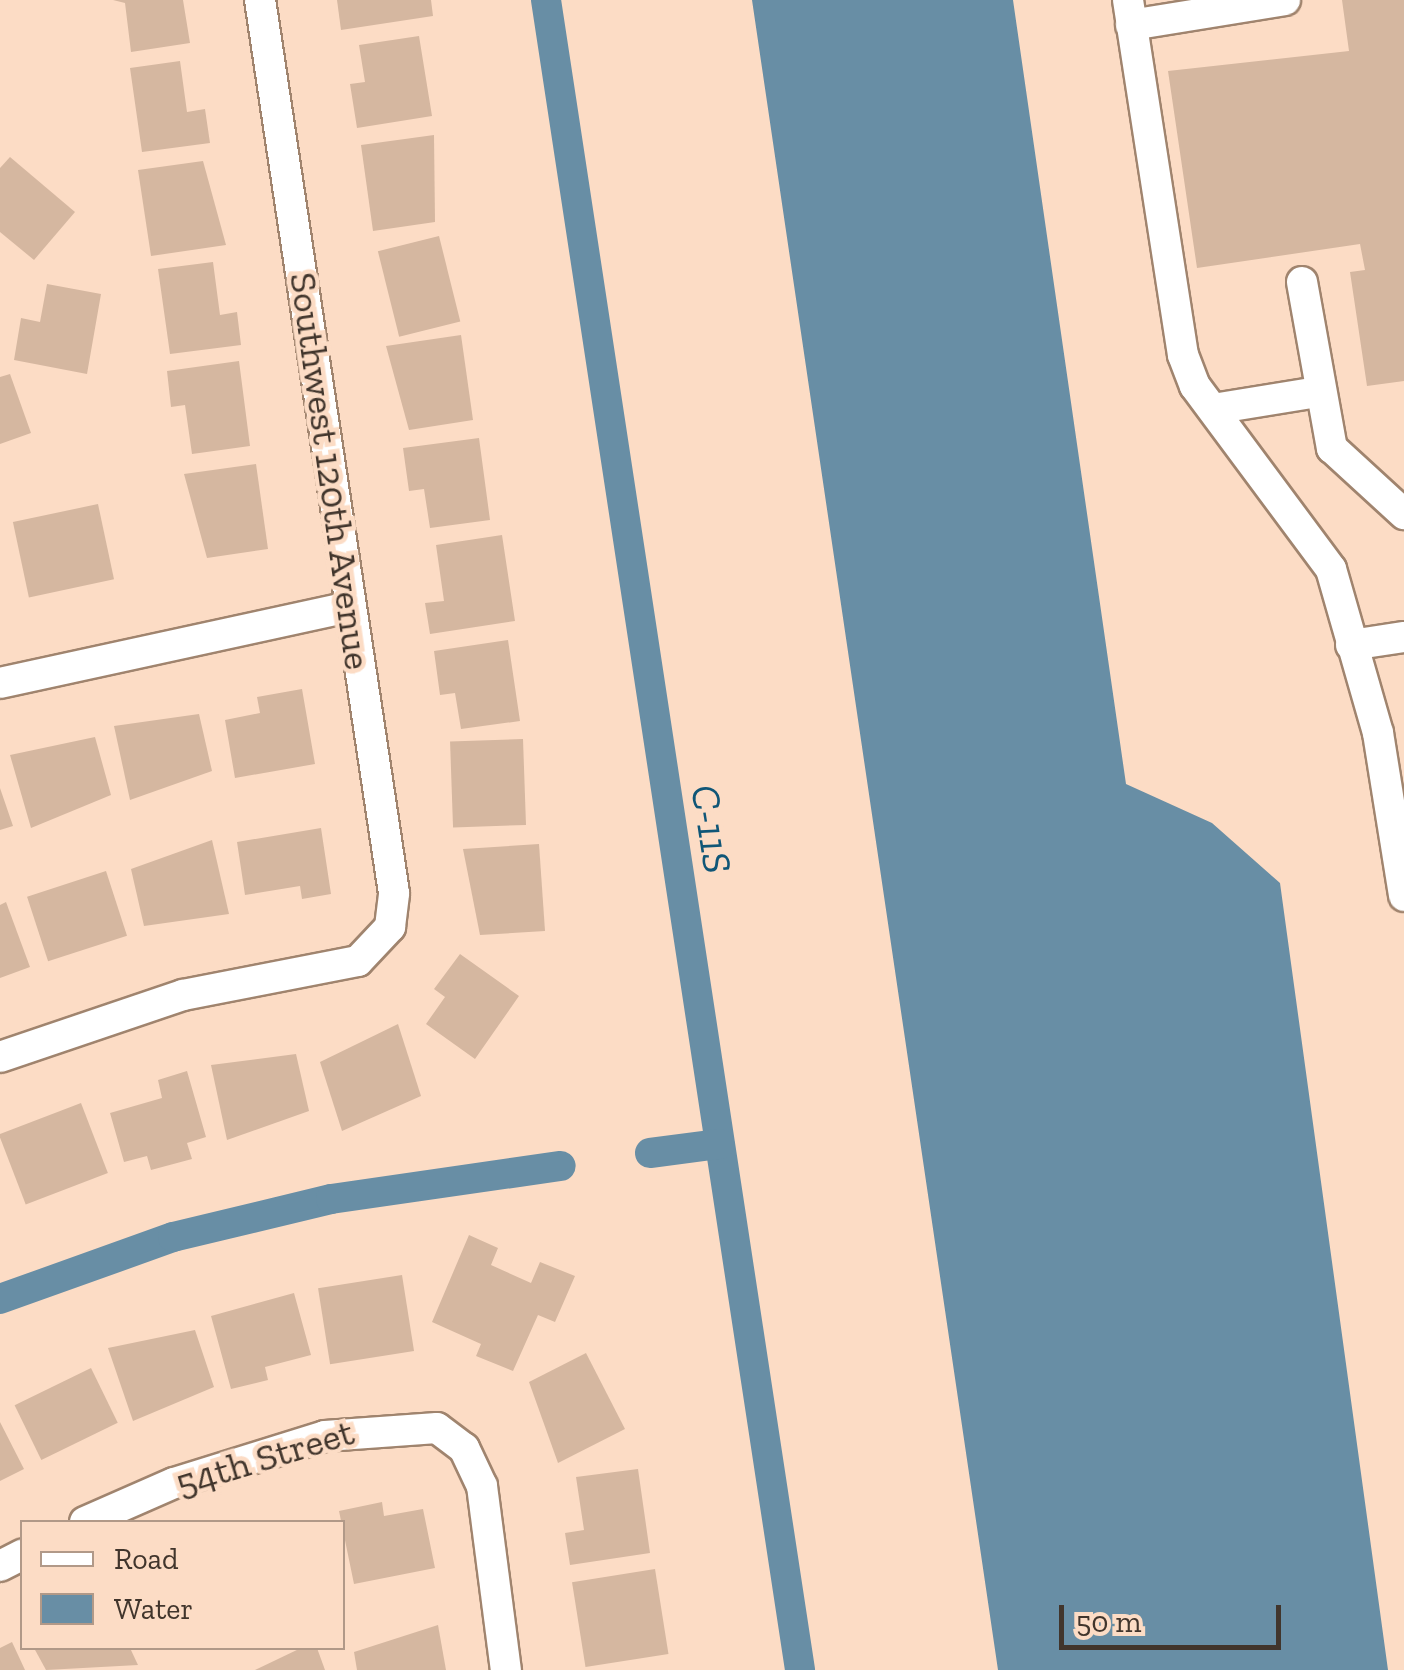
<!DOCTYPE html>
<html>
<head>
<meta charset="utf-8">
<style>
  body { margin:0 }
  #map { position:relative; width:1404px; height:1670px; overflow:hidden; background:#fcdcc5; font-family:"Zilla Slab",serif }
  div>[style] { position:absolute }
  .water>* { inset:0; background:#688ea5 }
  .canal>* { height:30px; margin:-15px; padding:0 15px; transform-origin:15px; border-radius:15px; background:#688ea5 }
  .building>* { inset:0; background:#d5b7a0; transform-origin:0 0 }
  .roads { filter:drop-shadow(2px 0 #a0846e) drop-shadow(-2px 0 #a0846e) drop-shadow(0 2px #a0846e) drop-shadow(0 -2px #a0846e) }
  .minor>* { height:30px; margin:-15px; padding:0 15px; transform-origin:15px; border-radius:15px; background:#fff }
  span { translate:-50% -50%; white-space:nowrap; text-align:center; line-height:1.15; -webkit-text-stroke:9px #fcdcc5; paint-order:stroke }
  .street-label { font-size:38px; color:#41352c }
  .water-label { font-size:40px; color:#105677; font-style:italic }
  .legend { position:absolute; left:20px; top:1520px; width:325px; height:130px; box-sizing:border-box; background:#fcdcc5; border:2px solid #b19988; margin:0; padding:12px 18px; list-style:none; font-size:30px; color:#41352c }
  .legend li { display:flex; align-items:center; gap:20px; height:50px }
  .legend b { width:50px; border:2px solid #b19988 }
  .scale { position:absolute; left:1059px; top:1605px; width:222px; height:45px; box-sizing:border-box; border:5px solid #41352c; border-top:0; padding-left:12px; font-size:30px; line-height:35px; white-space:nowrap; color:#41352c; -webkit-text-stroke:8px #fcdcc5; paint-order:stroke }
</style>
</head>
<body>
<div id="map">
  <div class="water">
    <div style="clip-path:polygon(752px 0,1013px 0,1126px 784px,1212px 823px,1280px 883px,1388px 1670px,998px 1670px)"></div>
  </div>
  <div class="canal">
    <div style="left:546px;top:0;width:1689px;rotate:81.35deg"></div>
    <div style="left:650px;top:1153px;width:70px;rotate:-7.4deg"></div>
    <div style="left:0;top:1299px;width:184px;rotate:-19.7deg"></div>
    <div style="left:173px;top:1237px;width:163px;rotate:-13.5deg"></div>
    <div style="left:331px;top:1199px;width:232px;rotate:-8.2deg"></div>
  </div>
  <div class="building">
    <div style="clip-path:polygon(113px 0,183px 0,190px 43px,131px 52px,125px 3px)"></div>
    <div style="clip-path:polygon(337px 0,431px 0,433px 16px,341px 30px)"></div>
    <div style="clip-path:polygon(1342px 0,1404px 0,1404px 381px,1367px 386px,1350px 272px,1365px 270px,1360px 244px,1197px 268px,1168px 71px,1349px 51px)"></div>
    <div style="clip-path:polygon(419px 36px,432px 116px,357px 128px,350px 84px,365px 82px,359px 45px)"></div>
    <div style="clip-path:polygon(180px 61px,187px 112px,205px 109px,210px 143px,142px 152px,130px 68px)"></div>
    <div style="clip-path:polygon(434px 135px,435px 222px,373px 231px,361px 145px)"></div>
    <div style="clip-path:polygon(10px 157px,75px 212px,34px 260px,0 232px,0 168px)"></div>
    <div style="clip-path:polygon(203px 161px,226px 245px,151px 256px,138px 170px)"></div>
    <div style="left:439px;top:236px;width:88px;height:63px;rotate:76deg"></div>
    <div style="clip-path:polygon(213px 262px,220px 315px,237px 312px,241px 345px,170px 354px,158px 269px)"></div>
    <div style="clip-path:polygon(47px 284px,101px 294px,87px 374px,14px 360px,21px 318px,40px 322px)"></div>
    <div style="clip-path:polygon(461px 335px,473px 420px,409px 430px,386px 346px)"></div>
    <div style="clip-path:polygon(239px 361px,250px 446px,192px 454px,185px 405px,171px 407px,167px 371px)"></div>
    <div style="clip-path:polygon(10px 374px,31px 433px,0 444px,0 377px)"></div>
    <div style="clip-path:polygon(479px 438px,490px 520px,430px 528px,424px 489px,409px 491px,403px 448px)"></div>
    <div style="clip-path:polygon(256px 464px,268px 549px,207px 558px,184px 474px)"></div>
    <div style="left:98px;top:504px;width:77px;height:87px;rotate:78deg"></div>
    <div style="clip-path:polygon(502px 535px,515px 621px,430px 634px,425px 603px,444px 601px,436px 545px)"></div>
    <div style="clip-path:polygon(508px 640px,520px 721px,461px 729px,455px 693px,440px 695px,434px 651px)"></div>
    <div style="clip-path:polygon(302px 689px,315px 764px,235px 778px,225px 720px,260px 713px,257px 697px)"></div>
    <div style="clip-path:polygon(199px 714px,212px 771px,130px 800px,114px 726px)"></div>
    <div style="clip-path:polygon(95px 737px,111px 795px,31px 828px,10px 755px)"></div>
    <div style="left:523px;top:739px;width:86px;height:73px;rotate:88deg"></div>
    <div style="clip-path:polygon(0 788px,13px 826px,0 830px)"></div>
    <div style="clip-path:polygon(321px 828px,331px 894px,302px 899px,300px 886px,245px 895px,237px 842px)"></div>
    <div style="clip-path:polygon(212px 840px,229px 914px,144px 926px,131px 869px)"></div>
    <div style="clip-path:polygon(539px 844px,545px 931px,480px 935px,463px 849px)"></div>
    <div style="left:106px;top:871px;width:68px;height:83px;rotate:72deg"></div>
    <div style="clip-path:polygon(6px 902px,30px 967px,0 978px,0 905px)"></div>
    <div style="clip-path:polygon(460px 954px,519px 996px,475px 1059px,426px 1024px,445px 997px,434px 989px)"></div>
    <div style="clip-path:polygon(398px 1024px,421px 1096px,342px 1131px,320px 1062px)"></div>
    <div style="clip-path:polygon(296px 1054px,309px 1111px,227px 1140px,211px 1065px)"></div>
    <div style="clip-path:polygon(187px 1071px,206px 1137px,187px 1143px,192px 1159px,151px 1170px,147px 1156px,124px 1162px,110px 1113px,162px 1098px,158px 1080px)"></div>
    <div style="left:81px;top:1103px;width:75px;height:88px;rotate:69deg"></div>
    <div style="clip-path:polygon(469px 1235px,498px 1248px,491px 1265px,531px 1283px,540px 1262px,575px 1276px,555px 1322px,538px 1315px,513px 1371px,476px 1356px,481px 1344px,432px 1322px)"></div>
    <div style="left:402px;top:1275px;width:77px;height:85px;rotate:81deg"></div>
    <div style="clip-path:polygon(294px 1293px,311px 1355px,265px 1367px,268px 1380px,231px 1389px,211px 1316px)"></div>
    <div style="clip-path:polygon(195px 1330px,214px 1387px,133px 1421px,108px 1348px)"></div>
    <div style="clip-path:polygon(586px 1353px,625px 1429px,558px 1463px,529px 1382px)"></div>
    <div style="left:91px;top:1368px;width:61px;height:85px;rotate:64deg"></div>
    <div style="clip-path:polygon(0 1422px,24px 1469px,0 1481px)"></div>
    <div style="clip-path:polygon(638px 1469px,650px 1553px,570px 1565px,565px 1533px,584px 1530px,576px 1477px)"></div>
    <div style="clip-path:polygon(382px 1502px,384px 1516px,423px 1509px,435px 1568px,354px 1584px,339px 1511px)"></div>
    <div style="left:655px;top:1569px;width:86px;height:84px;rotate:81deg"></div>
    <div style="clip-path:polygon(438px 1625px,446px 1670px,357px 1670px,354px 1652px)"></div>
    <div style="clip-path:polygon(12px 1642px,25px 1670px,0 1670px,0 1648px)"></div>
    <div style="clip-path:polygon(34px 1648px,130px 1648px,138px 1665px,46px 1670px)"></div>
    <div style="clip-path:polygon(301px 1648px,317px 1648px,325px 1670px,255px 1670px)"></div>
  </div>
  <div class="roads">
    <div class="minor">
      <div style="left:1128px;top:0;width:359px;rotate:81.2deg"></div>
      <div style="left:1183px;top:355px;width:33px;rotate:69deg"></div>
      <div style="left:1195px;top:386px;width:228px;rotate:53.4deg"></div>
      <div style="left:1331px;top:569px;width:171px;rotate:74deg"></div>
      <div style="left:1378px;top:733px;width:165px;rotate:80.9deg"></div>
      <div style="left:1131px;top:25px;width:156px;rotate:-9.2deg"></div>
      <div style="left:1302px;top:282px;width:169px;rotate:79.8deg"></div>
      <div style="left:1332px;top:448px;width:98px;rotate:42.5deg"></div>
      <div style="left:1213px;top:409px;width:106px;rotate:-9.2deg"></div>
      <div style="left:1351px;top:645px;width:54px;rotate:-8.6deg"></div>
      <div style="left:0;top:683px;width:358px;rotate:-12.3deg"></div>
      <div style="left:0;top:1057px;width:193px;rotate:-18.7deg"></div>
      <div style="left:183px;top:995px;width:178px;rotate:-11deg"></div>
      <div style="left:358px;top:961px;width:47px;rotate:-46.7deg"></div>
      <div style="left:390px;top:927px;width:34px;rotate:-83deg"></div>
      <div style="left:394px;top:893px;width:903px;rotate:-98.53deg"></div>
      <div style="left:85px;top:1522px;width:97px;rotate:-23.7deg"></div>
      <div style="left:174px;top:1483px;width:158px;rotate:-17.3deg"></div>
      <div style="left:325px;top:1436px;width:112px;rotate:-4.1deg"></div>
      <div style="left:437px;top:1428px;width:34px;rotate:37deg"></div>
      <div style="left:464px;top:1448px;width:42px;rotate:64.7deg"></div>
      <div style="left:482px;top:1486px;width:186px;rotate:82.6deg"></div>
      <div style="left:0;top:1566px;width:25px;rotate:-27deg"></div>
    </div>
  </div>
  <div class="street-label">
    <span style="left:330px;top:471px;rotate:82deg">Southwest 120th Avenue</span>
    <span style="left:265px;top:1458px;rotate:-17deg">54th Street</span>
  </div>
  <div class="water-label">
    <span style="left:712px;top:829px;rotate:81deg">C-11S</span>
  </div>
  <ul class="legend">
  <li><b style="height:12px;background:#fff"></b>Road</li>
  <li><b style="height:28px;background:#688ea5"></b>Water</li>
  </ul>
  <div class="scale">50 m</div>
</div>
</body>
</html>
